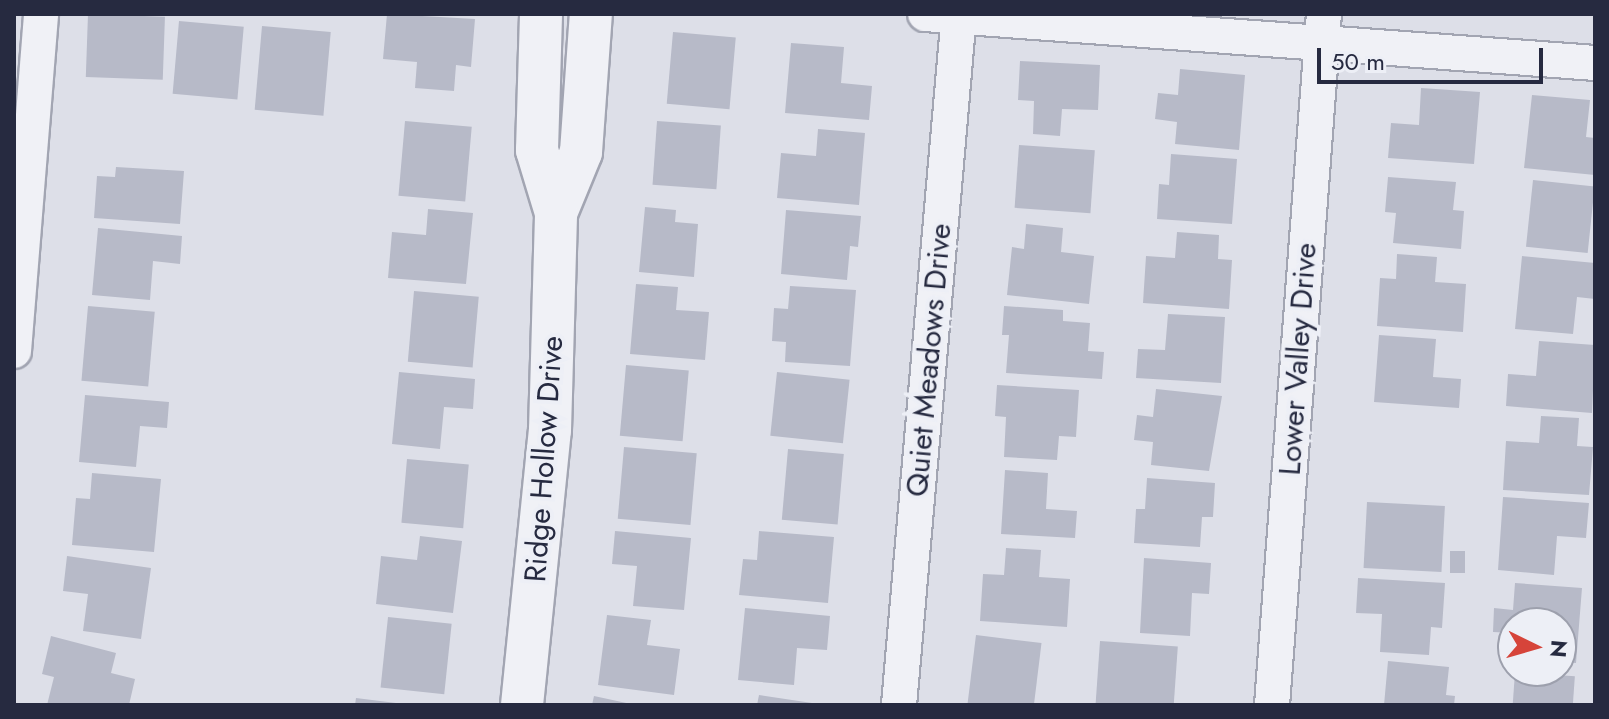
<!DOCTYPE html>
<html>
<head>
<meta charset="utf-8">
<style>
  body { margin:0 }
  #map { position:relative; width:1609px; height:719px; overflow:hidden; background:#dddfe8; font-family:Jost,sans-serif }
  div>[style] { position:absolute }
  .building>* { inset:0; background:#b7bac8; transform-origin:0 0 }
  .roads { filter:drop-shadow(2px 0 #a2a5b2) drop-shadow(-2px 0 #a2a5b2) drop-shadow(0 2px #a2a5b2) drop-shadow(0 -2px #a2a5b2) }
  .minor>* { height:34px; margin:-17px; padding:0 17px; transform-origin:17px; border-radius:17px; background:#f0f1f6 }
  .tertiary>* { height:42px; margin:-21px; padding:0 21px; transform-origin:21px; border-radius:21px; background:#f0f1f6 }
  span { translate:-50% -50%; white-space:nowrap; text-align:center; line-height:1.15; -webkit-text-stroke:8px #edeff6; paint-order:stroke }
  .street-label { font-size:30px; color:#262a40 }
  .frame { position:absolute; inset:0; border:16px solid #262a40; pointer-events:none }
  .north { position:absolute; left:1497px; top:607px; width:80px; height:80px; box-sizing:border-box; background:#edeff6; border:2px solid #9da0ad; border-radius:50%; rotate:95deg; font-size:22px; font-weight:700; line-height:32px; text-align:center; color:#262a40 }
  .north::after { content:''; display:block; margin:auto; width:28px; height:36px; background:#d6443a; clip-path:polygon(50% 0,100% 100%,50% 72%,0 100%) }
  .scale { position:absolute; left:1317px; top:48px; width:226px; height:36px; box-sizing:border-box; border:4px solid #262a40; border-top:0; padding-left:10px; font-size:24px; line-height:28px; white-space:nowrap; color:#262a40; -webkit-text-stroke:6px #edeff6; paint-order:stroke }
</style>
</head>
<body>
<div id="map">
  <div class="building">
    <div style="left:88px;top:14px;width:77px;height:63px;rotate:2deg"></div>
    <div style="clip-path:polygon(387px 14px,475px 19px,471px 67px,456px 65px,454px 91px,415px 88px,417px 62px,383px 59px)"></div>
    <div style="left:179px;top:21px;width:65px;height:73px;rotate:5deg"></div>
    <div style="left:262px;top:26px;width:69px;height:84px;rotate:5deg"></div>
    <div style="left:673px;top:32px;width:63px;height:72px;rotate:5deg"></div>
    <div style="clip-path:polygon(791px 43px,844px 47px,841px 83px,872px 86px,869px 120px,785px 113px)"></div>
    <div style="clip-path:polygon(1020px 61px,1100px 65px,1098px 110px,1062px 109px,1060px 136px,1033px 134px,1034px 101px,1018px 100px)"></div>
    <div style="clip-path:polygon(1180px 69px,1245px 75px,1239px 150px,1175px 144px,1177px 122px,1155px 119px,1158px 93px,1178px 95px)"></div>
    <div style="clip-path:polygon(1421px 88px,1480px 92px,1474px 164px,1388px 158px,1391px 123px,1419px 125px)"></div>
    <div style="clip-path:polygon(1532px 95px,1590px 100px,1586px 137px,1595px 138px,1595px 175px,1524px 168px)"></div>
    <div style="left:405px;top:121px;width:67px;height:75px;rotate:5deg"></div>
    <div style="left:657px;top:121px;width:64px;height:64px;rotate:4deg"></div>
    <div style="clip-path:polygon(818px 129px,865px 133px,859px 205px,777px 198px,781px 153px,816px 156px)"></div>
    <div style="left:1019px;top:145px;width:76px;height:63px;rotate:4deg"></div>
    <div style="clip-path:polygon(1171px 154px,1237px 159px,1232px 224px,1157px 219px,1159px 184px,1169px 185px)"></div>
    <div style="clip-path:polygon(116px 167px,184px 171px,180px 224px,94px 218px,97px 176px,115px 177px)"></div>
    <div style="clip-path:polygon(1388px 177px,1456px 182px,1453px 210px,1464px 211px,1461px 249px,1393px 243px,1396px 213px,1385px 212px)"></div>
    <div style="left:1533px;top:180px;width:62px;height:67px;rotate:6deg"></div>
    <div style="clip-path:polygon(645px 207px,676px 210px,675px 222px,698px 224px,694px 277px,639px 272px)"></div>
    <div style="clip-path:polygon(428px 209px,473px 213px,466px 284px,388px 278px,392px 232px,426px 235px)"></div>
    <div style="clip-path:polygon(786px 210px,861px 216px,858px 247px,850px 246px,847px 280px,781px 274px)"></div>
    <div style="clip-path:polygon(1026px 224px,1063px 228px,1061px 252px,1094px 256px,1089px 304px,1007px 295px,1012px 247px,1024px 249px)"></div>
    <div style="clip-path:polygon(98px 228px,182px 236px,180px 264px,153px 261px,150px 300px,92px 295px)"></div>
    <div style="clip-path:polygon(1177px 232px,1219px 235px,1218px 259px,1232px 260px,1229px 309px,1143px 303px,1146px 256px,1175px 258px)"></div>
    <div style="clip-path:polygon(1397px 254px,1437px 257px,1435px 282px,1466px 284px,1463px 332px,1377px 326px,1380px 278px,1396px 279px)"></div>
    <div style="clip-path:polygon(1522px 256px,1595px 263px,1595px 299px,1577px 297px,1573px 334px,1515px 329px)"></div>
    <div style="clip-path:polygon(636px 284px,678px 287px,676px 310px,709px 312px,705px 360px,630px 354px)"></div>
    <div style="clip-path:polygon(790px 286px,856px 290px,850px 366px,785px 362px,786px 342px,772px 341px,774px 308px,788px 309px)"></div>
    <div style="left:414px;top:291px;width:65px;height:71px;rotate:5deg"></div>
    <div style="left:88px;top:306px;width:67px;height:75px;rotate:5deg"></div>
    <div style="clip-path:polygon(1004px 306px,1063px 310px,1063px 321px,1090px 323px,1088px 351px,1104px 352px,1102px 379px,1006px 373px,1009px 335px,1002px 335px)"></div>
    <div style="clip-path:polygon(1168px 314px,1225px 317px,1221px 383px,1136px 378px,1138px 349px,1165px 350px)"></div>
    <div style="clip-path:polygon(1379px 335px,1436px 339px,1433px 377px,1461px 379px,1459px 408px,1374px 402px)"></div>
    <div style="clip-path:polygon(1539px 341px,1595px 345px,1592px 413px,1506px 406px,1508px 374px,1536px 376px)"></div>
    <div style="left:626px;top:365px;width:63px;height:71px;rotate:5deg"></div>
    <div style="clip-path:polygon(399px 372px,475px 379px,473px 409px,444px 407px,440px 449px,392px 444px)"></div>
    <div style="left:777px;top:372px;width:73px;height:64px;rotate:6deg"></div>
    <div style="clip-path:polygon(997px 385px,1079px 390px,1076px 437px,1059px 436px,1057px 460px,1004px 457px,1006px 417px,995px 416px)"></div>
    <div style="clip-path:polygon(1156px 389px,1222px 396px,1209px 471px,1151px 465px,1153px 442px,1134px 440px,1137px 415px,1153px 417px)"></div>
    <div style="clip-path:polygon(85px 395px,169px 402px,167px 428px,140px 426px,136px 467px,79px 462px)"></div>
    <div style="clip-path:polygon(1541px 416px,1579px 418px,1577px 446px,1593px 447px,1589px 495px,1503px 490px,1506px 441px,1539px 443px)"></div>
    <div style="left:624px;top:447px;width:73px;height:72px;rotate:5deg"></div>
    <div style="left:788px;top:449px;width:56px;height:71px;rotate:5deg"></div>
    <div style="left:407px;top:459px;width:62px;height:64px;rotate:5deg"></div>
    <div style="clip-path:polygon(1005px 470px,1048px 473px,1046px 509px,1077px 511px,1075px 538px,1001px 534px)"></div>
    <div style="clip-path:polygon(92px 473px,161px 479px,154px 552px,72px 545px,76px 498px,90px 499px)"></div>
    <div style="clip-path:polygon(1147px 478px,1215px 483px,1213px 517px,1202px 517px,1200px 547px,1134px 543px,1136px 509px,1145px 509px)"></div>
    <div style="clip-path:polygon(1503px 497px,1589px 503px,1586px 538px,1557px 536px,1554px 575px,1498px 570px)"></div>
    <div style="left:1367px;top:502px;width:78px;height:66px;rotate:3deg"></div>
    <div style="clip-path:polygon(615px 531px,691px 538px,684px 610px,633px 606px,637px 566px,612px 564px)"></div>
    <div style="clip-path:polygon(759px 531px,834px 537px,828px 603px,739px 595px,743px 559px,757px 560px)"></div>
    <div style="clip-path:polygon(420px 536px,462px 541px,453px 613px,376px 604px,381px 556px,417px 560px)"></div>
    <div style="clip-path:polygon(1006px 548px,1041px 550px,1039px 577px,1070px 579px,1067px 627px,980px 621px,983px 574px,1004px 575px)"></div>
    <div style="left:1450px;top:551px;width:15px;height:22px"></div>
    <div style="clip-path:polygon(67px 556px,151px 568px,141px 639px,83px 631px,88px 594px,63px 591px)"></div>
    <div style="clip-path:polygon(1144px 558px,1211px 563px,1209px 594px,1192px 593px,1190px 636px,1140px 633px)"></div>
    <div style="clip-path:polygon(1358px 578px,1445px 583px,1442px 628px,1431px 627px,1429px 655px,1380px 652px,1382px 614px,1356px 613px)"></div>
    <div style="clip-path:polygon(1515px 583px,1582px 588px,1576px 663px,1561px 662px,1561px 623px,1513px 623px,1513px 633px,1493px 632px,1494px 608px,1513px 610px)"></div>
    <div style="clip-path:polygon(745px 608px,830px 616px,827px 650px,797px 648px,794px 685px,738px 680px)"></div>
    <div style="clip-path:polygon(607px 615px,651px 620px,647px 645px,680px 649px,674px 695px,598px 685px)"></div>
    <div style="left:388px;top:617px;width:64px;height:71px;rotate:6deg"></div>
    <div style="left:976px;top:635px;width:66px;height:71px;rotate:7deg"></div>
    <div style="clip-path:polygon(51px 636px,116px 653px,111px 673px,135px 679px,129px 705px,47px 705px,54px 677px,42px 674px)"></div>
    <div style="left:1100px;top:641px;width:78px;height:64px;rotate:4deg"></div>
    <div style="clip-path:polygon(1388px 661px,1449px 667px,1446px 695px,1455px 696px,1454px 705px,1384px 705px)"></div>
    <div style="left:1515px;top:672px;width:60px;height:33px;rotate:4deg"></div>
    <div style="clip-path:polygon(759px 695px,812px 703px,812px 705px,757px 705px)"></div>
    <div style="clip-path:polygon(594px 696px,631px 704px,631px 705px,592px 705px)"></div>
    <div style="clip-path:polygon(356px 698px,396px 703px,396px 705px,355px 705px)"></div>
  </div>
  <div class="roads">
    <div class="minor">
      <div style="left:925px;top:14px;width:672px;rotate:4.18deg"></div>
      <div style="left:14px;top:351px;width:338px;rotate:-85.4deg"></div>
      <div style="left:899px;top:705px;width:694px;rotate:-85.04deg"></div>
      <div style="left:1272px;top:705px;width:693px;rotate:-85.7deg"></div>
    </div>
    <div class="tertiary">
      <div style="left:556px;top:213px;width:66px;rotate:-67.7deg"></div>
      <div style="left:581px;top:152px;width:138px;rotate:-85.9deg"></div>
      <div style="left:522px;top:705px;width:276px;rotate:-84.2deg"></div>
      <div style="left:550px;top:430px;width:217px;rotate:-88.4deg"></div>
      <div style="left:556px;top:213px;width:66px;rotate:-106.8deg"></div>
      <div style="left:537px;top:150px;width:136px;rotate:-88.3deg"></div>
    </div>
  </div>
  <div class="street-label">
    <span style="left:1298px;top:359px;rotate:-86deg">Lower Valley Drive</span>
    <span style="left:929px;top:360px;rotate:-85deg">Quiet Meadows Drive</span>
    <span style="left:544px;top:459px;rotate:-86deg">Ridge Hollow Drive</span>
  </div>
  <div class="frame"></div>
  <div class="north">N</div>
  <div class="scale">50 m</div>
</div>
</body>
</html>
